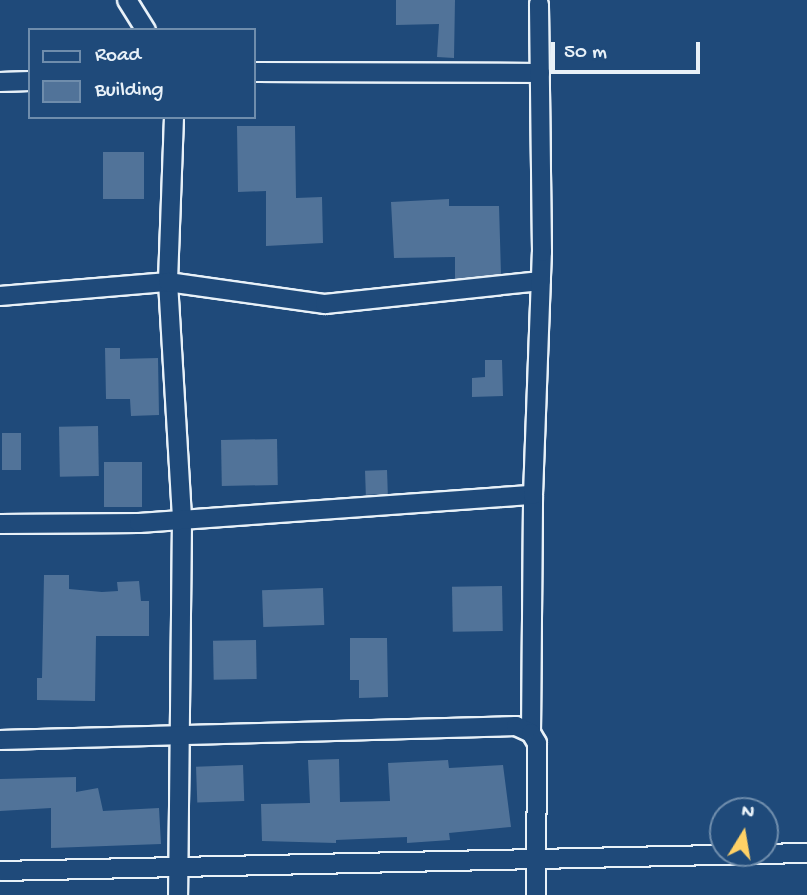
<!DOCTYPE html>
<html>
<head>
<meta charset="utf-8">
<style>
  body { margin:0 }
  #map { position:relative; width:807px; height:895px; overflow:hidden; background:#1f4a7a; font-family:"Gochi Hand",sans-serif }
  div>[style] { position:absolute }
  .building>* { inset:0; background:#517399; transform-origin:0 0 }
  .roads { filter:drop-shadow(2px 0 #e8f1f8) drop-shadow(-2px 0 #e8f1f8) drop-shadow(0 2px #e8f1f8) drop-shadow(0 -2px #e8f1f8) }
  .minor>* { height:18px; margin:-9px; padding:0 9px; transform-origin:9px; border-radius:9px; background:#1f4a7a }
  span { translate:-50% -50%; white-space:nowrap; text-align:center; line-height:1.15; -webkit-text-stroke:5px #1f4a7a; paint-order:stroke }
  .legend { position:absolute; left:28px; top:28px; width:228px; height:91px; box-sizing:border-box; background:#1f4a7a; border:2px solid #6f8dac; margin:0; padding:9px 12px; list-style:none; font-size:21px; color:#e8f1f8 }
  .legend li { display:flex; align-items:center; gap:14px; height:35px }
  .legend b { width:35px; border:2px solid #6f8dac }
  .north { position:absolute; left:709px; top:797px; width:70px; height:70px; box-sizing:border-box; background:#1f4a7a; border:2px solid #6f8dac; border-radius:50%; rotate:11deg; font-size:19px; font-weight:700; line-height:28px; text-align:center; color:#e8f1f8 }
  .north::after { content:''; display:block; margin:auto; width:24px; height:32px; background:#ffd166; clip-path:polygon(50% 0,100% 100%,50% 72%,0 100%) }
  .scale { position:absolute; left:551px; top:42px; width:149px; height:32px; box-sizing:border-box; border:4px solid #e8f1f8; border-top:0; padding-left:9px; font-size:21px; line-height:24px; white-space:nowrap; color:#e8f1f8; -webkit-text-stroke:5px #1f4a7a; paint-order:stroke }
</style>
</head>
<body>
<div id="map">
  <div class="building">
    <div style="clip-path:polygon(396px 0,455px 0,454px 58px,437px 57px,439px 24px,396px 25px)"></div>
    <div style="clip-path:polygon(237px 126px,295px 126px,296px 198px,322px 197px,323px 243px,266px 246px,266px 191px,238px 192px)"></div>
    <div style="left:103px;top:152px;width:41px;height:47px"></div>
    <div style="clip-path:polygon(449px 199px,449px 206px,499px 206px,501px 274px,455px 279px,455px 257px,394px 258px,391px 202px)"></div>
    <div style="clip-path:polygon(105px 348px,120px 348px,120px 359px,158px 358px,159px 415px,131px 416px,130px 399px,106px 399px)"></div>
    <div style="clip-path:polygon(485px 360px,502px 360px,503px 396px,472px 397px,472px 378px,485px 377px)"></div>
    <div style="left:98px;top:426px;width:50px;height:39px;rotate:89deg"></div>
    <div style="left:2px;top:433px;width:19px;height:37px"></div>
    <div style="left:277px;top:439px;width:46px;height:56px;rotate:89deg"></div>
    <div style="left:104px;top:462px;width:38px;height:45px"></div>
    <div style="left:387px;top:470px;width:24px;height:22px;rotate:88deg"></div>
    <div style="clip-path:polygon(44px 575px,69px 575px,69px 589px,102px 592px,118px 591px,117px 582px,139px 581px,141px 601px,149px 601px,149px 636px,96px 636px,95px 701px,37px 700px,37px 678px,42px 678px)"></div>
    <div style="left:502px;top:586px;width:45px;height:50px;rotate:89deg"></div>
    <div style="left:323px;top:588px;width:37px;height:61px;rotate:88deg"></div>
    <div style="clip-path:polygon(350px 638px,387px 638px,388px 697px,359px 698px,359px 680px,350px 680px)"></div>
    <div style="left:256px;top:640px;width:39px;height:43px;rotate:89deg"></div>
    <div style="clip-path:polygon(339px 759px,340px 802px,390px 801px,388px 763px,448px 760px,449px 768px,503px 765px,511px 827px,449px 833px,450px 840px,407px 843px,407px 837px,336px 840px,336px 843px,262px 841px,261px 804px,310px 803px,308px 760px)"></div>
    <div style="left:243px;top:765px;width:36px;height:47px;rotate:88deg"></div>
    <div style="clip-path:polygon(76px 777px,76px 792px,98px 788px,103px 811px,159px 808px,161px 844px,51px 848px,51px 808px,0 811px,0 779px)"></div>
  </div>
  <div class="roads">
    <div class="minor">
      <div style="left:127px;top:0;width:36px;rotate:58deg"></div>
      <div style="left:254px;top:72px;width:286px;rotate:0.2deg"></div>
      <div style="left:0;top:82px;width:30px;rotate:-2deg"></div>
      <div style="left:174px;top:117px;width:165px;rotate:92.1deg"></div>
      <div style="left:168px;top:282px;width:238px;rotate:86.6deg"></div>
      <div style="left:182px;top:520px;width:375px;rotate:90.6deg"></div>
      <div style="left:0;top:296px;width:169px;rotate:-4.8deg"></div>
      <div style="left:168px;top:282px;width:159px;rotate:8deg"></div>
      <div style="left:325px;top:304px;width:217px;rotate:-6.1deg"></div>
      <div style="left:0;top:524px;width:139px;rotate:-0.4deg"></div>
      <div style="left:139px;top:523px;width:395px;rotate:-4.1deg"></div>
      <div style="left:531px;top:733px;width:238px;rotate:-89.5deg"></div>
      <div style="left:533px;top:495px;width:243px;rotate:-87.9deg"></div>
      <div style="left:542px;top:252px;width:248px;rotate:-90.7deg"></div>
      <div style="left:0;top:740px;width:516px;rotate:-1.55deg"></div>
      <div style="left:516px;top:726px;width:17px;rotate:25deg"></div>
      <div style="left:531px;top:733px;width:12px;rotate:59deg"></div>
      <div style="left:537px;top:743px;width:152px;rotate:90.4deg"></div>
      <div style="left:0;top:871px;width:807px;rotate:-1.28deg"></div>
    </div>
  </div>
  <ul class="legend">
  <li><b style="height:9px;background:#1f4a7a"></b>Road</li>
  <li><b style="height:19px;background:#517399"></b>Building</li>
  </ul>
  <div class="north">N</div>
  <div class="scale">50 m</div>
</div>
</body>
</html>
